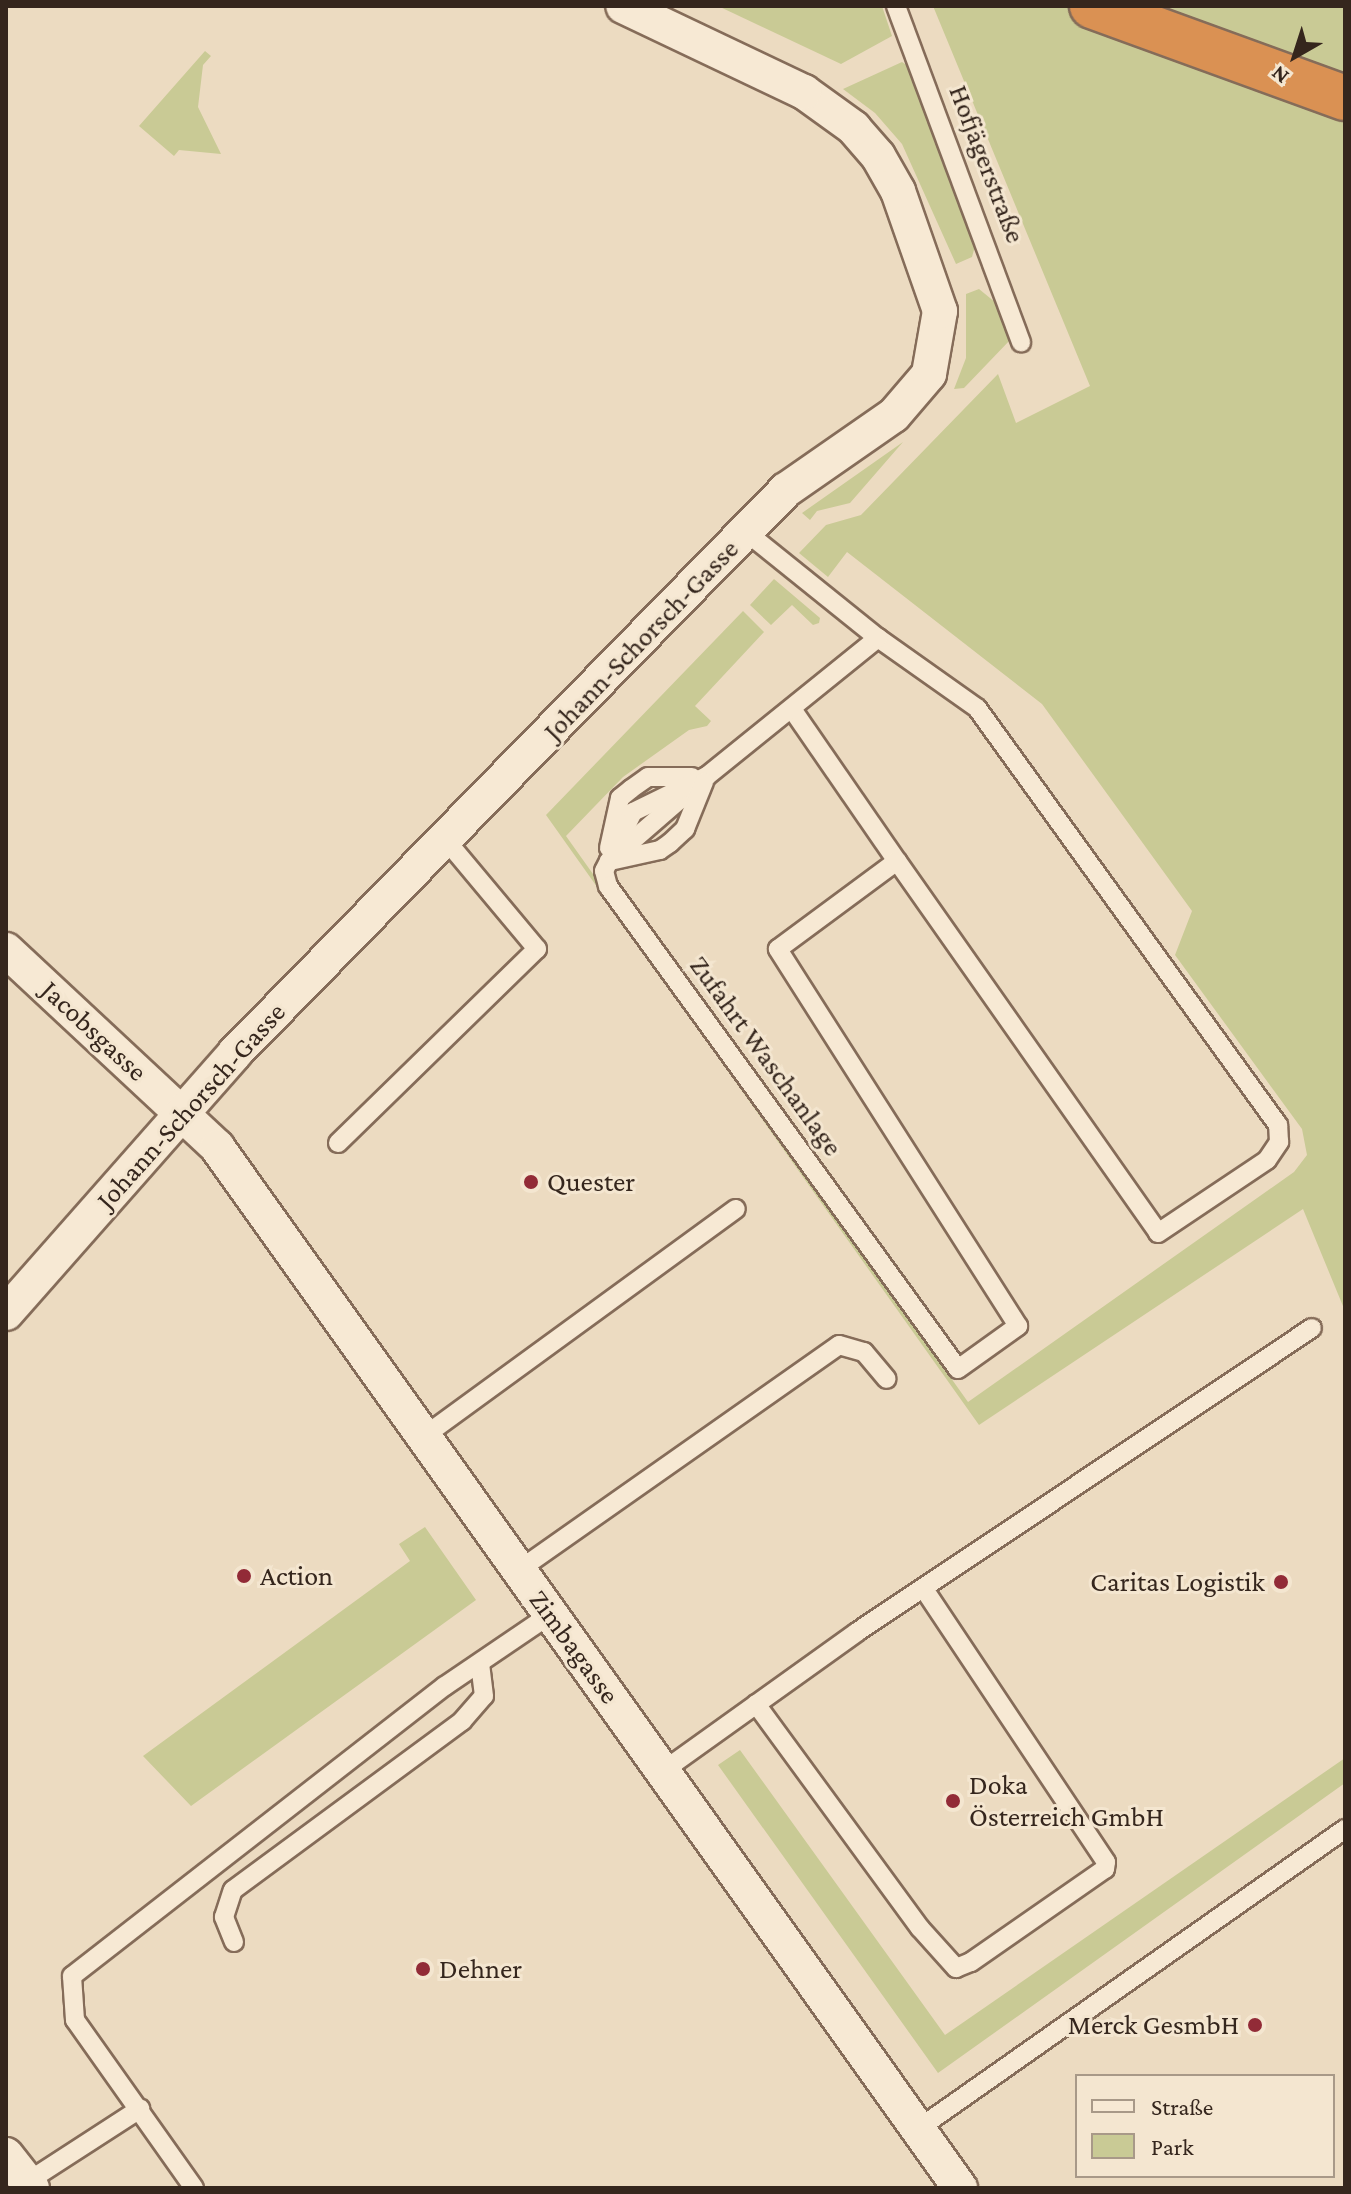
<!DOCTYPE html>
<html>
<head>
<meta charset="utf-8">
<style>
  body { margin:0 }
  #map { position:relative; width:1351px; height:2194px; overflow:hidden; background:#ecdbc1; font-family:"Crimson Pro",serif }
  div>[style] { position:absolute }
  .green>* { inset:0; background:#c9ca95 }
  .roads { filter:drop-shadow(2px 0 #856c59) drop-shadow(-2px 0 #856c59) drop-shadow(0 2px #856c59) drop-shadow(0 -2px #856c59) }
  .lane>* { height:18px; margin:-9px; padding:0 9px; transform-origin:9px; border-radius:9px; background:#f7e9d4 }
  .street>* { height:34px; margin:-17px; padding:0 17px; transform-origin:17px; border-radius:17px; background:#f7e9d4 }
  .highway>* { height:44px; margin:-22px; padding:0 22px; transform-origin:22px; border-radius:22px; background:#da9153 }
  .dots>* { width:22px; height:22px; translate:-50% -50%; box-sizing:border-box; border:4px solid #f4e6d0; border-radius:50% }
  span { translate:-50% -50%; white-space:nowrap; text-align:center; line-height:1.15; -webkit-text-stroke:6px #f4e6d0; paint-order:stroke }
  .street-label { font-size:28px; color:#35261d }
  .poi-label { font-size:28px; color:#35261d }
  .left { translate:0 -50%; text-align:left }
  .right { translate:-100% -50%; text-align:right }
  .frame { position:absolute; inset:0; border:8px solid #35261d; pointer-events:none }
  .legend { position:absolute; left:1075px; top:2074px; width:260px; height:104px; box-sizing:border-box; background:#f4e6d0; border:2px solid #a89988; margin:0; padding:10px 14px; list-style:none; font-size:24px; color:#35261d }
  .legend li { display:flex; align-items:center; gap:16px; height:40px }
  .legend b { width:40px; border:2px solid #a89988 }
  .north { position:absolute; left:1255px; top:16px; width:80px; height:80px; -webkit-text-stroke:6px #f4e6d0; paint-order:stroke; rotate:219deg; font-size:22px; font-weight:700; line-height:32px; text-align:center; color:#35261d }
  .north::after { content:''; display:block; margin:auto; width:28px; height:36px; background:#35261d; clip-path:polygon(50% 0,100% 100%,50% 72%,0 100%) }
</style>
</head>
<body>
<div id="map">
  <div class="green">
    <div style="clip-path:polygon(718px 6px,882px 6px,892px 36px,841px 64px)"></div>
    <div style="clip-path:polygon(933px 6px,1345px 6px,1345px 1311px,1303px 1209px,979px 1425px,546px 815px,743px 611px,764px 632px,695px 706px,711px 721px,707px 726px,689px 730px,623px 777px,566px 836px,968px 1402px,1294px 1172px,1307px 1155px,1302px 1129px,1175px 955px,1192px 911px,1042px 704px,847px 552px,828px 577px,799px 553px,826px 525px,861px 515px,998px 374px,1016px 423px,1090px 386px)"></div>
    <div style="clip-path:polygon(205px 51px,211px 56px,203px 65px,198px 107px,221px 154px,179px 150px,174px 156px,139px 126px)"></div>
    <div style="clip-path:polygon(902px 62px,911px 68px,977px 239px,972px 257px,956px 264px,902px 144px,875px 113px,843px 89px)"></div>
    <div style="clip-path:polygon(979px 289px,1001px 307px,1011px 339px,964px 388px,954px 389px,966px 358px,966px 294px)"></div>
    <div style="clip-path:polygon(903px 442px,850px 503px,817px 511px,810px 520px,802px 513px)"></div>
    <div style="clip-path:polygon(774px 579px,820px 618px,819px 623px,813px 625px,792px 605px,771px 625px,750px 605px)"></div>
    <div style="clip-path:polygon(425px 1527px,476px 1600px,191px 1806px,143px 1756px,410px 1561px,399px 1544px)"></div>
    <div style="clip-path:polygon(740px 1750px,945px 2035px,1345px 1758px,1345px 1783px,938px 2073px,718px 1765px)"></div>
  </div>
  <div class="roads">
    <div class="lane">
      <div style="left:896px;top:6px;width:359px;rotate:69.6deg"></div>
      <div style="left:792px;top:709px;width:185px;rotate:55.4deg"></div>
      <div style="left:707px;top:776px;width:130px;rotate:139.1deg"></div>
      <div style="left:609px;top:861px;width:11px;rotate:117deg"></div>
      <div style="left:604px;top:871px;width:16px;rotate:75deg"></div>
      <div style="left:608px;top:886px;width:596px;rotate:54.07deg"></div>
      <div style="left:958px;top:1369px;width:74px;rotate:-35.6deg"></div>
      <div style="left:1018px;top:1326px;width:447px;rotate:-122.5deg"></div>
      <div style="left:778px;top:949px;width:148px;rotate:-36.5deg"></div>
      <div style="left:897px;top:861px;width:454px;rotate:54.9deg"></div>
      <div style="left:1158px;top:1233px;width:131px;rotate:-33.8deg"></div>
      <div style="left:1267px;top:1160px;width:22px;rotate:-56deg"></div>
      <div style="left:1279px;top:1142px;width:17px;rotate:-93deg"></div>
      <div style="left:1278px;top:1125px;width:514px;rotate:-125.82deg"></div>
      <div style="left:977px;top:708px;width:121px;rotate:-144.7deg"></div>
      <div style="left:609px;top:848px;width:51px;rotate:-77.6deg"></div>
      <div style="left:620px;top:798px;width:14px;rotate:-39deg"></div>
      <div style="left:631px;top:789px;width:21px;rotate:-35deg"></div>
      <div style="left:648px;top:777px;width:44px"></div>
      <div style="left:612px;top:854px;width:47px;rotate:-63.4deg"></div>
      <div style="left:633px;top:812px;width:82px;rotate:-25.9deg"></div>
      <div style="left:707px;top:776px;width:220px;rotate:-38.9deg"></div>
      <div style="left:878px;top:638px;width:169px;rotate:-141.2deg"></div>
      <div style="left:610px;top:861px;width:51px;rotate:-12.4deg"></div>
      <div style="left:660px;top:850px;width:12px;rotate:-35deg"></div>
      <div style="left:670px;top:843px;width:21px;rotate:-43deg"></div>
      <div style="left:685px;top:829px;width:51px;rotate:-68deg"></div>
      <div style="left:338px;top:1143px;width:278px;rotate:-44.3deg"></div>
      <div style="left:537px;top:949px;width:143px;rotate:-129.9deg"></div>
      <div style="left:423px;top:1437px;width:387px;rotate:-36.1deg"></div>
      <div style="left:519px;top:1570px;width:391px;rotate:-35.1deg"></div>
      <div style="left:839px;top:1345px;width:26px;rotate:16deg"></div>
      <div style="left:864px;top:1352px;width:35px;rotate:50deg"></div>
      <div style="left:756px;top:1704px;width:278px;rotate:53.8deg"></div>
      <div style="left:920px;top:1928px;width:54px;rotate:48deg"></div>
      <div style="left:956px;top:1968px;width:16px;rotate:-22deg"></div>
      <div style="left:971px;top:1962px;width:163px;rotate:-34.8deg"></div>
      <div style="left:1105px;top:1869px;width:7px;rotate:-82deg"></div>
      <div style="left:1106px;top:1862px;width:329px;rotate:-123.7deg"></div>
      <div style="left:663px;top:1771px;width:239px;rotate:-35.6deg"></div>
      <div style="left:857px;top:1632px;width:547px;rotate:-33.75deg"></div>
      <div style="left:234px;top:1942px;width:27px;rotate:-112deg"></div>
      <div style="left:224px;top:1917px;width:28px;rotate:-72deg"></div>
      <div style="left:233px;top:1890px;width:285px;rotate:-36.4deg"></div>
      <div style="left:462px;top:1721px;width:33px;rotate:-49deg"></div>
      <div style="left:484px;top:1696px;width:33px;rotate:-97deg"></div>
      <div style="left:918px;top:2129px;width:522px;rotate:-35.09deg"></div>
      <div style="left:27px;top:2182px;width:135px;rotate:-32.9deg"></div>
      <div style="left:194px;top:2188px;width:206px;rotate:-125.3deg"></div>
      <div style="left:75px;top:2020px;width:44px;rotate:-93.9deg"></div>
      <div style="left:72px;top:1976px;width:472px;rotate:-37.9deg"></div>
      <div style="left:445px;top:1686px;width:128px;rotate:-34.2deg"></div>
    </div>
    <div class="street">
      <div style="left:6px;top:950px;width:289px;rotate:43deg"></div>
      <div style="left:217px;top:1147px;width:1279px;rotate:54.48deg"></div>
      <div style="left:6px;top:1313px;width:346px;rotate:-48.6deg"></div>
      <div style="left:235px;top:1053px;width:788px;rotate:-45.62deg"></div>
      <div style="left:786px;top:490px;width:131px;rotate:-34.8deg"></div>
      <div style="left:894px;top:415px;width:54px;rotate:-49.5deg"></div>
      <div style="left:929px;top:374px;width:64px;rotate:-80.1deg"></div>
      <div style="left:940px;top:311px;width:127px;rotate:-109.3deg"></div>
      <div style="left:898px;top:191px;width:40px;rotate:-119.7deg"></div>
      <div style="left:878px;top:156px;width:37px;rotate:-131deg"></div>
      <div style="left:854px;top:128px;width:62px;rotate:-144.2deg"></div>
      <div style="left:804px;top:92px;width:200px;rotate:-154.6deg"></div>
      <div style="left:6px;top:2155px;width:42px;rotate:51.8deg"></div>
    </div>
    <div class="highway">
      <div style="left:1092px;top:6px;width:269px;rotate:20deg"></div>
    </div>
  </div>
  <div class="dots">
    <div style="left:531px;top:1182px;background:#922b37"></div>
    <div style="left:244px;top:1576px;background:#922b37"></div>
    <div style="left:1281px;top:1582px;background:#922b37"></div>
    <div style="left:953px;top:1801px;background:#922b37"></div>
    <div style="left:423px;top:1969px;background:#922b37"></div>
    <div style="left:1255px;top:2025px;background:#922b37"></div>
  </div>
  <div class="street-label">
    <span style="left:987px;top:164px;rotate:69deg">Hofjägerstraße</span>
    <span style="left:641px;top:640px;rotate:-46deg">Johann-Schorsch-Gasse</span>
    <span style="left:94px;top:1031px;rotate:43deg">Jacobsgasse</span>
    <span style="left:766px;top:1056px;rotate:54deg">Zufahrt Waschanlage</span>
    <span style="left:191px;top:1106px;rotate:-48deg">Johann-Schorsch-Gasse</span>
    <span style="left:574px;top:1647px;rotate:54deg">Zimbagasse</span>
  </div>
  <div class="poi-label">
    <span class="left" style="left:547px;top:1182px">Quester</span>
    <span class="left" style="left:260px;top:1576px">Action</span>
    <span class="right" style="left:1265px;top:1582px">Caritas Logistik</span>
    <span class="left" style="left:969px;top:1801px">Doka<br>Österreich GmbH</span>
    <span class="left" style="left:439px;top:1969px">Dehner</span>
    <span class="right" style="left:1239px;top:2025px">Merck GesmbH</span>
  </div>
  <div class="frame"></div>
  <ul class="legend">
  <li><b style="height:10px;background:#f7e9d4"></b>Straße</li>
  <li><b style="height:22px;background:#c9ca95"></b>Park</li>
  </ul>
  <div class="north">N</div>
</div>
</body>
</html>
